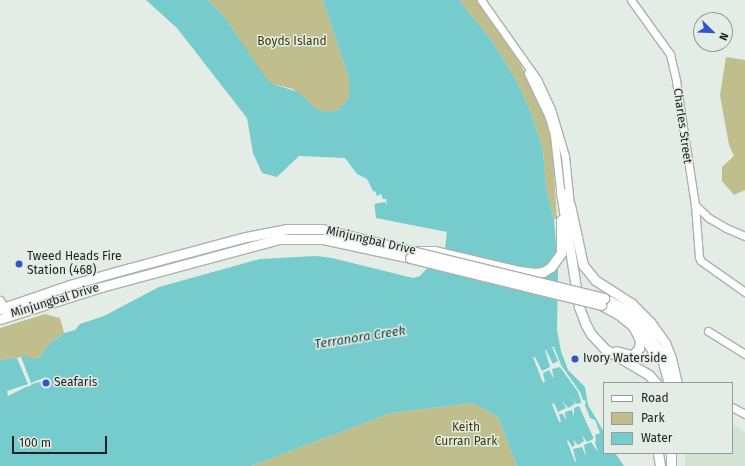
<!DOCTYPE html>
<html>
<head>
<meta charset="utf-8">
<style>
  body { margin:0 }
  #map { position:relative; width:745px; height:466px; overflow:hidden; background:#e3ece5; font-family:"Fira Sans",sans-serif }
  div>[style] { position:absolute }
  .built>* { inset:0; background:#d2e2d5 }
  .green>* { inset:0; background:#c0be8d }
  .water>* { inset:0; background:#76cbcd }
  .pier>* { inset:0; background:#e3ece5 }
  .roads { filter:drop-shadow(1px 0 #aab2ab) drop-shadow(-1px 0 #aab2ab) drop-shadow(0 1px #aab2ab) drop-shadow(0 -1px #aab2ab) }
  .minor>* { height:7px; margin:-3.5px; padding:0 3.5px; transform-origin:3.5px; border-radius:3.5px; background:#fff }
  .major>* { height:9px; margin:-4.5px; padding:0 4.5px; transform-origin:4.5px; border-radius:4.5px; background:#fff }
  .bridges { filter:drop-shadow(1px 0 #aab2ab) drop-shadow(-1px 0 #aab2ab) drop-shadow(0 1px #aab2ab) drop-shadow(0 -1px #aab2ab) }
  .major-bridge>* { height:9px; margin:-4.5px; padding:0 4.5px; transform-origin:4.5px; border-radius:4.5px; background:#fff }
  .dots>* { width:11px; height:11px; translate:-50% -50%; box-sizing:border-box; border:2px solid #e3ece5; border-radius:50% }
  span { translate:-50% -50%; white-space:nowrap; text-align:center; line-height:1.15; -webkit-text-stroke:3px #e3ece5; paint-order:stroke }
  .park-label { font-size:12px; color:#3a3704 }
  .street-label { font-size:12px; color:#212421 }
  .poi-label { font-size:12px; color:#212421 }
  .left { translate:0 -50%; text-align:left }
  .water-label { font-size:13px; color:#103a3b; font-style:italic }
  .legend { position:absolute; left:603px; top:382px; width:130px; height:72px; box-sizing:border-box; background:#e3ece5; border:1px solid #959c97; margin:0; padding:5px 7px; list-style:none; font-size:12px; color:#212421 }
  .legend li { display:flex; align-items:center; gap:8px; height:20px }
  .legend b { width:20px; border:1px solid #959c97 }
  .north { position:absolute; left:693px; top:12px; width:40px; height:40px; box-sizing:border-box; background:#e3ece5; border:1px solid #959c97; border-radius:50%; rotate:113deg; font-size:11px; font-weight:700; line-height:16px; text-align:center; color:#212421 }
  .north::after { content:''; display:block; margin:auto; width:14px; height:18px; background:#3256c7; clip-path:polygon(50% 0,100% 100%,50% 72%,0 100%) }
  .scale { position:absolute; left:12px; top:436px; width:95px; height:18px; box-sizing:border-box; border:2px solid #212421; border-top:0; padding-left:5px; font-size:12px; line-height:14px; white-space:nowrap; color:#212421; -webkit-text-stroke:3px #e3ece5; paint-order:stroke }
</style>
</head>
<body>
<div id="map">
  <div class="built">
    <div style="clip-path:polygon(732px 424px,745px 432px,745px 466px,685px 466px,685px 453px,732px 453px)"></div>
  </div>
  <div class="green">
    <div style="clip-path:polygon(208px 0,323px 0,350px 82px,350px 98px,339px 109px,328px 112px,316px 109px,293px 89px,273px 84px,264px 77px,224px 16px)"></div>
    <div style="clip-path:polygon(459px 0,477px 0,521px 65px,544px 113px,552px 144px,557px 219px,554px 219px,546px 188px,543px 150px,532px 115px,517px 82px,493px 42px)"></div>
    <div style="clip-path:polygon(726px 57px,745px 60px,745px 190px,734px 195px,722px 181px,722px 167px,734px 156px,729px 145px,720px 95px)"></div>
    <div style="clip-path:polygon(45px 314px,60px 318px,64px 333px,48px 345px,40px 357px,32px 359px,20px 357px,0 360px,0 328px)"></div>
    <div style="clip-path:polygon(473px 403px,498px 417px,517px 466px,251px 466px,391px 413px)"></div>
  </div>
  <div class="water">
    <div style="clip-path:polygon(146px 0,208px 0,224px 16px,265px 77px,273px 84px,298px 92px,316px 109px,328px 112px,339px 109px,349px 98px,350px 82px,323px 0,459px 0,493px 42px,517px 82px,532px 115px,543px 150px,546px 188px,554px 219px,558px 271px,557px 330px,561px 351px,568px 370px,585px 387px,588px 405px,604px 432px,604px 453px,615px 453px,624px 466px,517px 466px,498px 417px,473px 403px,391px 413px,251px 466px,0 466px,0 360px,27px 356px,32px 359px,40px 357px,48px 345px,64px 333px,75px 330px,80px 324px,104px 316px,159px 287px,260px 259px,316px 256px,332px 258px,413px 278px,420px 276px,445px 249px,447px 232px,376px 218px,373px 191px,367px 179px,357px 174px,345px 158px,299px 156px,277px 177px,262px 173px,253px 153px,247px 118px,177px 28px)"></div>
  </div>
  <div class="pier">
    <div style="clip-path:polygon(375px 191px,377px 196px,381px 194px,383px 199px,386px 199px,387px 205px,385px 202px,374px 204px,371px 192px)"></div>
    <div style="clip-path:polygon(552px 347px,554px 347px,561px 365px,580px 392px,583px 400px,586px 401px,585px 405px,590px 418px,595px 420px,600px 433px,595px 435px,596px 440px,595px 442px,598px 452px,591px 442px,584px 445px,586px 457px,582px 447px,573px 449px,576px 461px,575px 462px,567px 441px,568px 440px,572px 447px,575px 445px,573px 439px,578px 445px,584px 441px,582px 435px,587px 442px,593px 439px,593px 437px,579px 406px,574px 408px,574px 417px,572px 410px,565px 412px,566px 420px,563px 414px,559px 414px,561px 422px,559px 422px,552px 404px,554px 403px,558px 412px,566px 408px,562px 400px,568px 408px,575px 404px,572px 396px,576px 404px,581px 403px,581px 401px,578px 392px,560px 367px,552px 369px,554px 379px,549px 370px,543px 373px,545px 382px,543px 383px,533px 357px,535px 357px,542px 371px,550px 367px,545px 350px,546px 350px,553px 364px,558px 361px)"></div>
    <div style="clip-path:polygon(21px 357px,31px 383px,46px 377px,47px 380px,32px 384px,29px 387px,28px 386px,8px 396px,7px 391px,28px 384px,17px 358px)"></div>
  </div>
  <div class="roads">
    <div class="minor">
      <div style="left:481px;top:0;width:97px;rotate:54.7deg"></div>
      <div style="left:537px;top:79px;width:33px;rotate:65deg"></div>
      <div style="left:551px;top:109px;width:49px;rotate:73.4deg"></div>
      <div style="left:565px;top:156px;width:49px;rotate:84.2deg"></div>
      <div style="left:631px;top:0;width:67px;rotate:54.2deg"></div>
      <div style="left:670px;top:54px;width:28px;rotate:77deg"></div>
      <div style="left:676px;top:81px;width:125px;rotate:81.3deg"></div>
      <div style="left:695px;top:205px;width:19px;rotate:43deg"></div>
      <div style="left:709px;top:218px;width:20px;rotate:30deg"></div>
      <div style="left:726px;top:228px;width:21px;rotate:23deg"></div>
      <div style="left:528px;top:73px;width:49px;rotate:64.5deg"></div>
      <div style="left:549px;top:117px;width:19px;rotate:74deg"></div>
      <div style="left:554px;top:135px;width:62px;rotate:83.6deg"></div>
      <div style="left:695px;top:205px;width:52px;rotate:85.6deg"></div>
      <div style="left:699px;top:257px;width:4px;rotate:63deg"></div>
      <div style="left:701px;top:261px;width:54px;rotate:35.2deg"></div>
      <div style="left:0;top:300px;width:17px;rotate:62deg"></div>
      <div style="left:708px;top:331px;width:44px;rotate:31.9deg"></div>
      <div style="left:732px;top:407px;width:15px;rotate:28deg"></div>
    </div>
    <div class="major">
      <div style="left:561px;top:192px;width:116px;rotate:81.1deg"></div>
      <div style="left:579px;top:307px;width:19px;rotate:69deg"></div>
      <div style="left:586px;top:325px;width:10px;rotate:61deg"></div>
      <div style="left:591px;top:334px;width:21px;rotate:47deg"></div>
      <div style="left:605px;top:349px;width:51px;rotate:30.6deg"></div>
      <div style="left:649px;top:375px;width:11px;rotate:49deg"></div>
      <div style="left:570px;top:205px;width:61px;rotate:77.8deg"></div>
      <div style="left:583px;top:265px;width:19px;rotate:51deg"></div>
      <div style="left:595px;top:280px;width:43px;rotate:32.6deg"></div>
      <div style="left:631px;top:303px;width:27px;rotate:45deg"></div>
      <div style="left:650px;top:322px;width:26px;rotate:54deg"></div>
      <div style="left:665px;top:343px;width:16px;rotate:68deg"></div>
      <div style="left:671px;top:358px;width:26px;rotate:77deg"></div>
      <div style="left:604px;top:298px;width:29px;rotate:29deg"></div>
      <div style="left:629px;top:312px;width:13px;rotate:39deg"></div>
      <div style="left:639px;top:320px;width:38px;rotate:57deg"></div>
      <div style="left:660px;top:352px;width:32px;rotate:74deg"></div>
      <div style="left:601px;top:305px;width:19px;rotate:28deg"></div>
      <div style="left:618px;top:314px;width:19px;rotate:39deg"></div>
      <div style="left:633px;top:326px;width:26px;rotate:50deg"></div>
      <div style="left:650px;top:346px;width:10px;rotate:66deg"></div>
      <div style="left:0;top:309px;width:77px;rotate:-18.9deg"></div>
      <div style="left:73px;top:284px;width:59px;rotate:-15.7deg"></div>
      <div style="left:130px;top:268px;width:120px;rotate:-15deg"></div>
      <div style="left:246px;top:237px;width:42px;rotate:-11deg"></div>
      <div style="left:287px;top:229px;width:35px"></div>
      <div style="left:322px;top:229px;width:93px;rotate:13.7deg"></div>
      <div style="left:412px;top:251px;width:22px"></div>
      <div style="left:434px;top:251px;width:87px;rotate:13.2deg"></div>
      <div style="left:519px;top:271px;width:16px;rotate:7deg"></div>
      <div style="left:535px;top:273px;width:8px;rotate:-7deg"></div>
      <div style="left:543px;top:272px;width:9px;rotate:-32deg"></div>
      <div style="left:551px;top:267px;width:17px;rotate:-54deg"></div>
      <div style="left:561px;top:253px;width:33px;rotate:-90deg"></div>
      <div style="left:0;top:319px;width:106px;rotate:-17.6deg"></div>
      <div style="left:101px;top:287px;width:184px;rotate:-15.1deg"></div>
      <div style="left:279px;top:239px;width:44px"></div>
      <div style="left:323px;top:239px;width:89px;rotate:12.3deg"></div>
      <div style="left:616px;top:351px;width:15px;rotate:16deg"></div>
      <div style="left:630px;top:355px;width:4px;rotate:-14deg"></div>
      <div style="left:634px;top:354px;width:8px;rotate:-50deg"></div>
      <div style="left:639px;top:348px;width:8px;rotate:-83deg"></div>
      <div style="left:640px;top:340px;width:16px;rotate:-117deg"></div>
      <div style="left:658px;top:453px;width:13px;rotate:81deg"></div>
      <div style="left:671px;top:466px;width:13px;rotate:-90deg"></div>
    </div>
  </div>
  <div class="bridges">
    <div class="major-bridge">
      <div style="left:412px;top:251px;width:198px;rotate:13.8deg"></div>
      <div style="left:410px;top:258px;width:197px;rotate:13.8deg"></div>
    </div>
  </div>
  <div class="dots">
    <div style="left:19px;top:264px;background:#3256c7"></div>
    <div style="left:575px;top:359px;background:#3256c7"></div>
    <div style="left:46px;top:383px;background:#3256c7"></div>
  </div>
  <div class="park-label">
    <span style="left:292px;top:42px">Boyds Island</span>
    <span style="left:466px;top:435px">Keith<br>Curran Park</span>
  </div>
  <div class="street-label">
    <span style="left:682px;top:126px;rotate:82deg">Charles Street</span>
    <span style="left:371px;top:241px;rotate:13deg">Minjungbal Drive</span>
    <span style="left:55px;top:301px;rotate:-17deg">Minjungbal Drive</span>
  </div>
  <div class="poi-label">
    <span class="left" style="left:27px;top:264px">Tweed Heads Fire<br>Station (468)</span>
    <span class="left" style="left:583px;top:359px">Ivory Waterside</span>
    <span class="left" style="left:54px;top:383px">Seafaris</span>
  </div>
  <div class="water-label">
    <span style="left:360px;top:338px;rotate:-9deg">Terranora Creek</span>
  </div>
  <ul class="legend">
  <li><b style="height:5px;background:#fff"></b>Road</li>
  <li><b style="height:11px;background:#c0be8d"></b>Park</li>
  <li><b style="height:11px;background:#76cbcd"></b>Water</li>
  </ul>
  <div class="north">N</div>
  <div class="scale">100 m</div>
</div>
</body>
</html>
